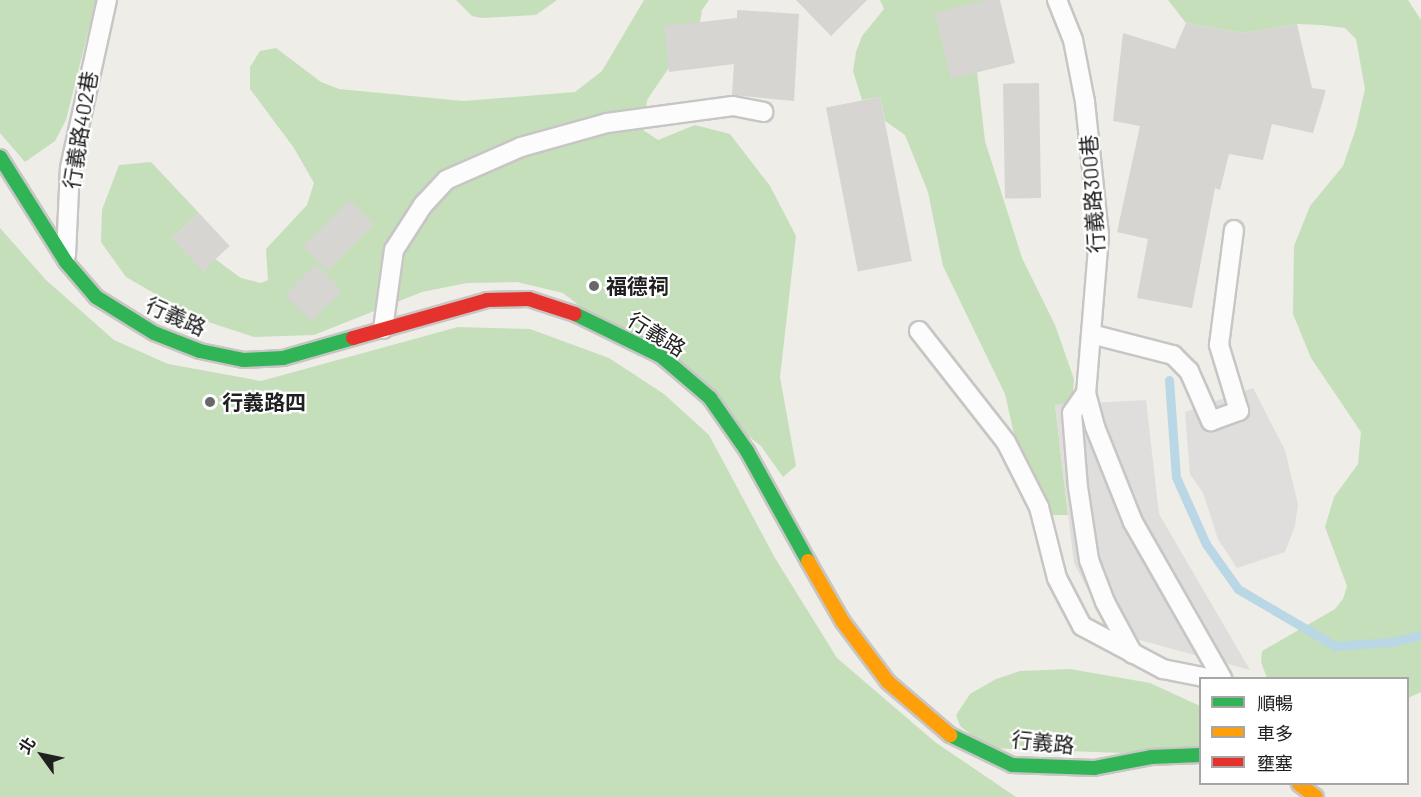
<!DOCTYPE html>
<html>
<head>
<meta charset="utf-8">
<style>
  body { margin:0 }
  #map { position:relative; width:1421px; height:797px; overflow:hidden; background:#eeede8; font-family:Barlow,"Noto Sans TC",sans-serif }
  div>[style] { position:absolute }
  .forest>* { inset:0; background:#c5dfbb }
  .parking>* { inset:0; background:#dfdedc }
  .stream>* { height:9px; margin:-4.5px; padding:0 4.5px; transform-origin:4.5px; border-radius:4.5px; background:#b9d7e4 }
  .building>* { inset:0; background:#d6d5d1; transform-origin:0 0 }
  .roads { filter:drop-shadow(2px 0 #c7c6c4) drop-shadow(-2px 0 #c7c6c4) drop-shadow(0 2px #c7c6c4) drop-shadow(0 -2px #c7c6c4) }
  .lane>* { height:18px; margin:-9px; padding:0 9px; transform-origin:9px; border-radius:9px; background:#fcfcfc }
  .fast>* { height:14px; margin:-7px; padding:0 7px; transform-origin:7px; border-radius:7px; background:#30b455 }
  .slow>* { height:14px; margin:-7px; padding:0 7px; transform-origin:7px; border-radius:7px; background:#ff9f0a }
  .jam>* { height:14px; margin:-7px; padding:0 7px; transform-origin:7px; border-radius:7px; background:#e5322d }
  .dots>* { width:16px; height:16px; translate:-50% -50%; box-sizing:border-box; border:3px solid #fff; border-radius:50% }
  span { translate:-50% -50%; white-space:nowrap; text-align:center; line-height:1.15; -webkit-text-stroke:4.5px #fff; paint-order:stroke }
  .street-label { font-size:21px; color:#202020 }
  .poi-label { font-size:21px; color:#202020; font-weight:700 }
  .left { translate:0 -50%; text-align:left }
  .legend { position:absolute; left:1199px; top:677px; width:210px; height:108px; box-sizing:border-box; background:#fff; border:2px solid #a6a6a6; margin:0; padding:8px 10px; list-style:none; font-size:18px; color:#202020 }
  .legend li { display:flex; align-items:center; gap:12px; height:30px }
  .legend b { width:30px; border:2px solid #a6a6a6 }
  .north { position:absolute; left:12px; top:725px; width:60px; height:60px; -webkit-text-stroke:4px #fff; paint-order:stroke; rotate:303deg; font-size:16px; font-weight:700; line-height:24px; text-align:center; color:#202020 }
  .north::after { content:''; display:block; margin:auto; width:21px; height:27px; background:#202020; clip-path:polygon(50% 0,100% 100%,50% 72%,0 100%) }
</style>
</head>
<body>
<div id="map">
  <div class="forest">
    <div style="clip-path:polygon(0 0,96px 0,66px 120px,55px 141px,25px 162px,0 133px)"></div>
    <div style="clip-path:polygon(456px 0,557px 0,536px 15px,482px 18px,472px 16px)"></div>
    <div style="clip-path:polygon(644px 0,709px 0,702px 10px,700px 22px,647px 100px,643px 130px,658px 140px,695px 125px,730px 134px,770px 186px,796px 236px,780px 377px,796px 466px,783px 477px,761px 446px,563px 293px,517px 282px,467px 283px,422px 292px,314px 335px,254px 337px,199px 319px,126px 277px,101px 242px,102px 210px,119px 165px,151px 162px,199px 213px,172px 238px,203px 271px,215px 259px,241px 278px,261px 283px,268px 280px,266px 249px,307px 205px,314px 183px,294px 148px,250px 89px,250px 67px,260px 51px,276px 48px,321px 82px,339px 89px,463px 101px,575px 92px,602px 71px)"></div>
    <div style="clip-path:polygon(880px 0,986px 0,977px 72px,985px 141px,1022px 258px,1055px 325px,1074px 379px,1072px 404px,1055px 405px,1068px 515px,1046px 515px,1019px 456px,1005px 394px,943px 266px,928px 192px,905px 135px,885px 121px,880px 97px,862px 100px,853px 71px,856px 52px,862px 36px,884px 9px)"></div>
    <div style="clip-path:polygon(1168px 0,1408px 0,1421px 20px,1421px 692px,1408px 698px,1408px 678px,1267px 678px,1261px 662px,1262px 651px,1335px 609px,1343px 599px,1347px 586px,1325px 527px,1334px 497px,1358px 464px,1361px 432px,1311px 358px,1293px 314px,1294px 246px,1310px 206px,1343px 166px,1356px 128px,1365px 89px,1356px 39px,1345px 28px,1321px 25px,1297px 24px,1244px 33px,1186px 23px)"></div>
    <div style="clip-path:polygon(0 228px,46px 280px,114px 340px,168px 364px,261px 381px,458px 327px,530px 329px,609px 358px,664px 394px,709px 435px,775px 558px,837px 658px,935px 742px,1016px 797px,0 797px)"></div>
    <div style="clip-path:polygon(1070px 669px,1150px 683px,1200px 706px,1200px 746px,1121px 753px,988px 748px,960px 726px,956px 715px,970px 694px,996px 679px,1020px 671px)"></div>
  </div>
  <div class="parking">
    <div style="clip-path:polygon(1253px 388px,1285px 450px,1298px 504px,1295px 526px,1285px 552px,1237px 568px,1218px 539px,1203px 493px,1190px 474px,1185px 412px)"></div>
    <div style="clip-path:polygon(1146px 400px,1159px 514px,1250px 670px,1110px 632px,1074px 563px,1055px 405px)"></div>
  </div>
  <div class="stream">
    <div style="left:1169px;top:380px;width:97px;rotate:85.9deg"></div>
    <div style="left:1176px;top:477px;width:73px;rotate:65.9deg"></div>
    <div style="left:1206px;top:544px;width:55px;rotate:54.6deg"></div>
    <div style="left:1238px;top:589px;width:113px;rotate:30.4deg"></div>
    <div style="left:1335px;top:646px;width:57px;rotate:-4deg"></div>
    <div style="left:1392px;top:642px;width:30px;rotate:-14deg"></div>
  </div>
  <div class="building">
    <div style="clip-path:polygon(796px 0,867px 0,831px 36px)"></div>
    <div style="clip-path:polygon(986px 0,1000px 0,1015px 63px,951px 79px,935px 13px)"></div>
    <div style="clip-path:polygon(737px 10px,799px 14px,794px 101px,732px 95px,734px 64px,669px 72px,664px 26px,737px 18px)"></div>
    <div style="clip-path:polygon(1186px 23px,1244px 33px,1297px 24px,1312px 88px,1326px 90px,1313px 133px,1272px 124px,1263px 160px,1229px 154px,1220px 190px,1215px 188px,1192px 308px,1137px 298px,1148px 239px,1117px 232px,1140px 126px,1113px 121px,1123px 33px,1175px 49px)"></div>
    <div style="left:1039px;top:83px;width:115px;height:36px;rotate:89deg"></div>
    <div style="left:880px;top:97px;width:167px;height:55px;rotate:79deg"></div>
    <div style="left:349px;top:200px;width:35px;height:65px;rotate:45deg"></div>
    <div style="left:199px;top:213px;width:45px;height:37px;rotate:47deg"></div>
    <div style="left:316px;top:264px;width:37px;height:44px;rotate:45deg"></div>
  </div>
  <div class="roads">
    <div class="lane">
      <div style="left:1057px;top:0;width:43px;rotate:68.2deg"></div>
      <div style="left:1073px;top:40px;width:63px;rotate:79deg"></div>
      <div style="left:1085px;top:102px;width:135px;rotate:84deg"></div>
      <div style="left:1099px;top:236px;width:158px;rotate:94.7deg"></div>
      <div style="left:1086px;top:393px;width:35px;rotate:75deg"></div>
      <div style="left:1095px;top:427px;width:102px;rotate:68.2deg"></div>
      <div style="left:1133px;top:522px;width:180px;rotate:60.3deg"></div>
      <div style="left:66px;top:255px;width:87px;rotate:-87.4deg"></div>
      <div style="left:70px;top:168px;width:172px;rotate:-77.6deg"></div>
      <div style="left:383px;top:329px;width:80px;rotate:-82.1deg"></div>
      <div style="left:394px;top:250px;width:54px;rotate:-57.2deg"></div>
      <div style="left:423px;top:205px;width:34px;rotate:-47deg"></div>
      <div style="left:446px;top:180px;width:82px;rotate:-23.7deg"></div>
      <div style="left:521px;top:147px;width:89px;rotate:-15.6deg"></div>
      <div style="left:607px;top:123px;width:127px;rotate:-7.7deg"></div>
      <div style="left:733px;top:106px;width:31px;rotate:11deg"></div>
      <div style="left:919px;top:331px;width:141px;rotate:51.9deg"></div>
      <div style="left:1006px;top:442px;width:73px;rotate:63.1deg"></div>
      <div style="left:1039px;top:507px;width:73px;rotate:75.8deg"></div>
      <div style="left:1057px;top:578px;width:54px;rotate:62.5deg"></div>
      <div style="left:1082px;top:626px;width:92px;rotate:28deg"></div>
      <div style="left:1163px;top:669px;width:46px;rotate:11.3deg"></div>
      <div style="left:1091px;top:334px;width:85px;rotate:14.4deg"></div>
      <div style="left:1173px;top:355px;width:23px;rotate:45deg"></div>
      <div style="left:1189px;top:371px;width:55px;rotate:66.3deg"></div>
      <div style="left:1211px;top:421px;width:30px;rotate:-20deg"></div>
      <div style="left:1239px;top:411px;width:69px;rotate:-106.9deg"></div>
      <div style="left:1219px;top:345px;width:116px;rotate:-82.6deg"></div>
      <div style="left:1086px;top:393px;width:24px;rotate:125deg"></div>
      <div style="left:1072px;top:413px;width:74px;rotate:85.4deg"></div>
      <div style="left:1078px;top:487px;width:74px;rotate:81.4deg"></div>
      <div style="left:1089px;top:560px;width:45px;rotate:69.1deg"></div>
      <div style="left:1105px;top:602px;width:59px;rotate:61.7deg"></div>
    </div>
    <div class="fast">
      <div style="left:0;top:157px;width:124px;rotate:57.8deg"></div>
      <div style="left:66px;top:262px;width:46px;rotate:49.4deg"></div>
      <div style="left:96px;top:297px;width:68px;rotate:31.8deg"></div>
      <div style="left:154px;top:333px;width:49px;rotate:21.4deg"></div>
      <div style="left:200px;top:351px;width:45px;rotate:11.6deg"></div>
      <div style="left:244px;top:360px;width:39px;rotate:-3deg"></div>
      <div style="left:283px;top:358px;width:73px;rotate:-15.9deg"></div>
      <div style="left:575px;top:314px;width:96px;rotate:26deg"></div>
      <div style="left:661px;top:356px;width:65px;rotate:40.6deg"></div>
      <div style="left:710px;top:398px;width:65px;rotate:55.1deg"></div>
      <div style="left:747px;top:451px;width:126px;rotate:61deg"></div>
      <div style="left:950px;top:735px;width:69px;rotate:25.8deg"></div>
      <div style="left:1012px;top:765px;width:82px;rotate:2.1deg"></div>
      <div style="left:1094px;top:768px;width:58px;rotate:-10.9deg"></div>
      <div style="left:1151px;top:757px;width:49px;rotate:-2.3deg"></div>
    </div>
    <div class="slow">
      <div style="left:808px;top:561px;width:70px;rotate:60.2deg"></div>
      <div style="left:843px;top:622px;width:75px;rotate:53.1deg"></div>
      <div style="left:888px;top:682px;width:82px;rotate:40.5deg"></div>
      <div style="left:1299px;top:784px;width:21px;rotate:37deg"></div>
    </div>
    <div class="jam">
      <div style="left:353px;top:338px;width:139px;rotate:-15.8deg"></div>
      <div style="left:487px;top:300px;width:42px;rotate:-1.4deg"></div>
      <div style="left:529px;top:299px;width:48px;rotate:18.1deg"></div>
    </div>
  </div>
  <div class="dots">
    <div style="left:594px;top:286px;background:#686866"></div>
    <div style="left:210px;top:402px;background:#686866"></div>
  </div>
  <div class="street-label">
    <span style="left:80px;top:130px;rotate:-81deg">行義路402巷</span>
    <span style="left:1092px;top:194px;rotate:-94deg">行義路300巷</span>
    <span style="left:176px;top:316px;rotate:24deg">行義路</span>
    <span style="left:657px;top:334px;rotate:32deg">行義路</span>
    <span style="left:1043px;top:742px;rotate:6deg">行義路</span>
  </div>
  <div class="poi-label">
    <span class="left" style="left:606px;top:286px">福德祠</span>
    <span class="left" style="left:222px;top:402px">行義路四</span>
  </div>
  <ul class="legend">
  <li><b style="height:8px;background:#30b455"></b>順暢</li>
  <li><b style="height:8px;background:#ff9f0a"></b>車多</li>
  <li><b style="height:8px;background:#e5322d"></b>壅塞</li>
  </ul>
  <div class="north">北</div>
</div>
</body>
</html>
